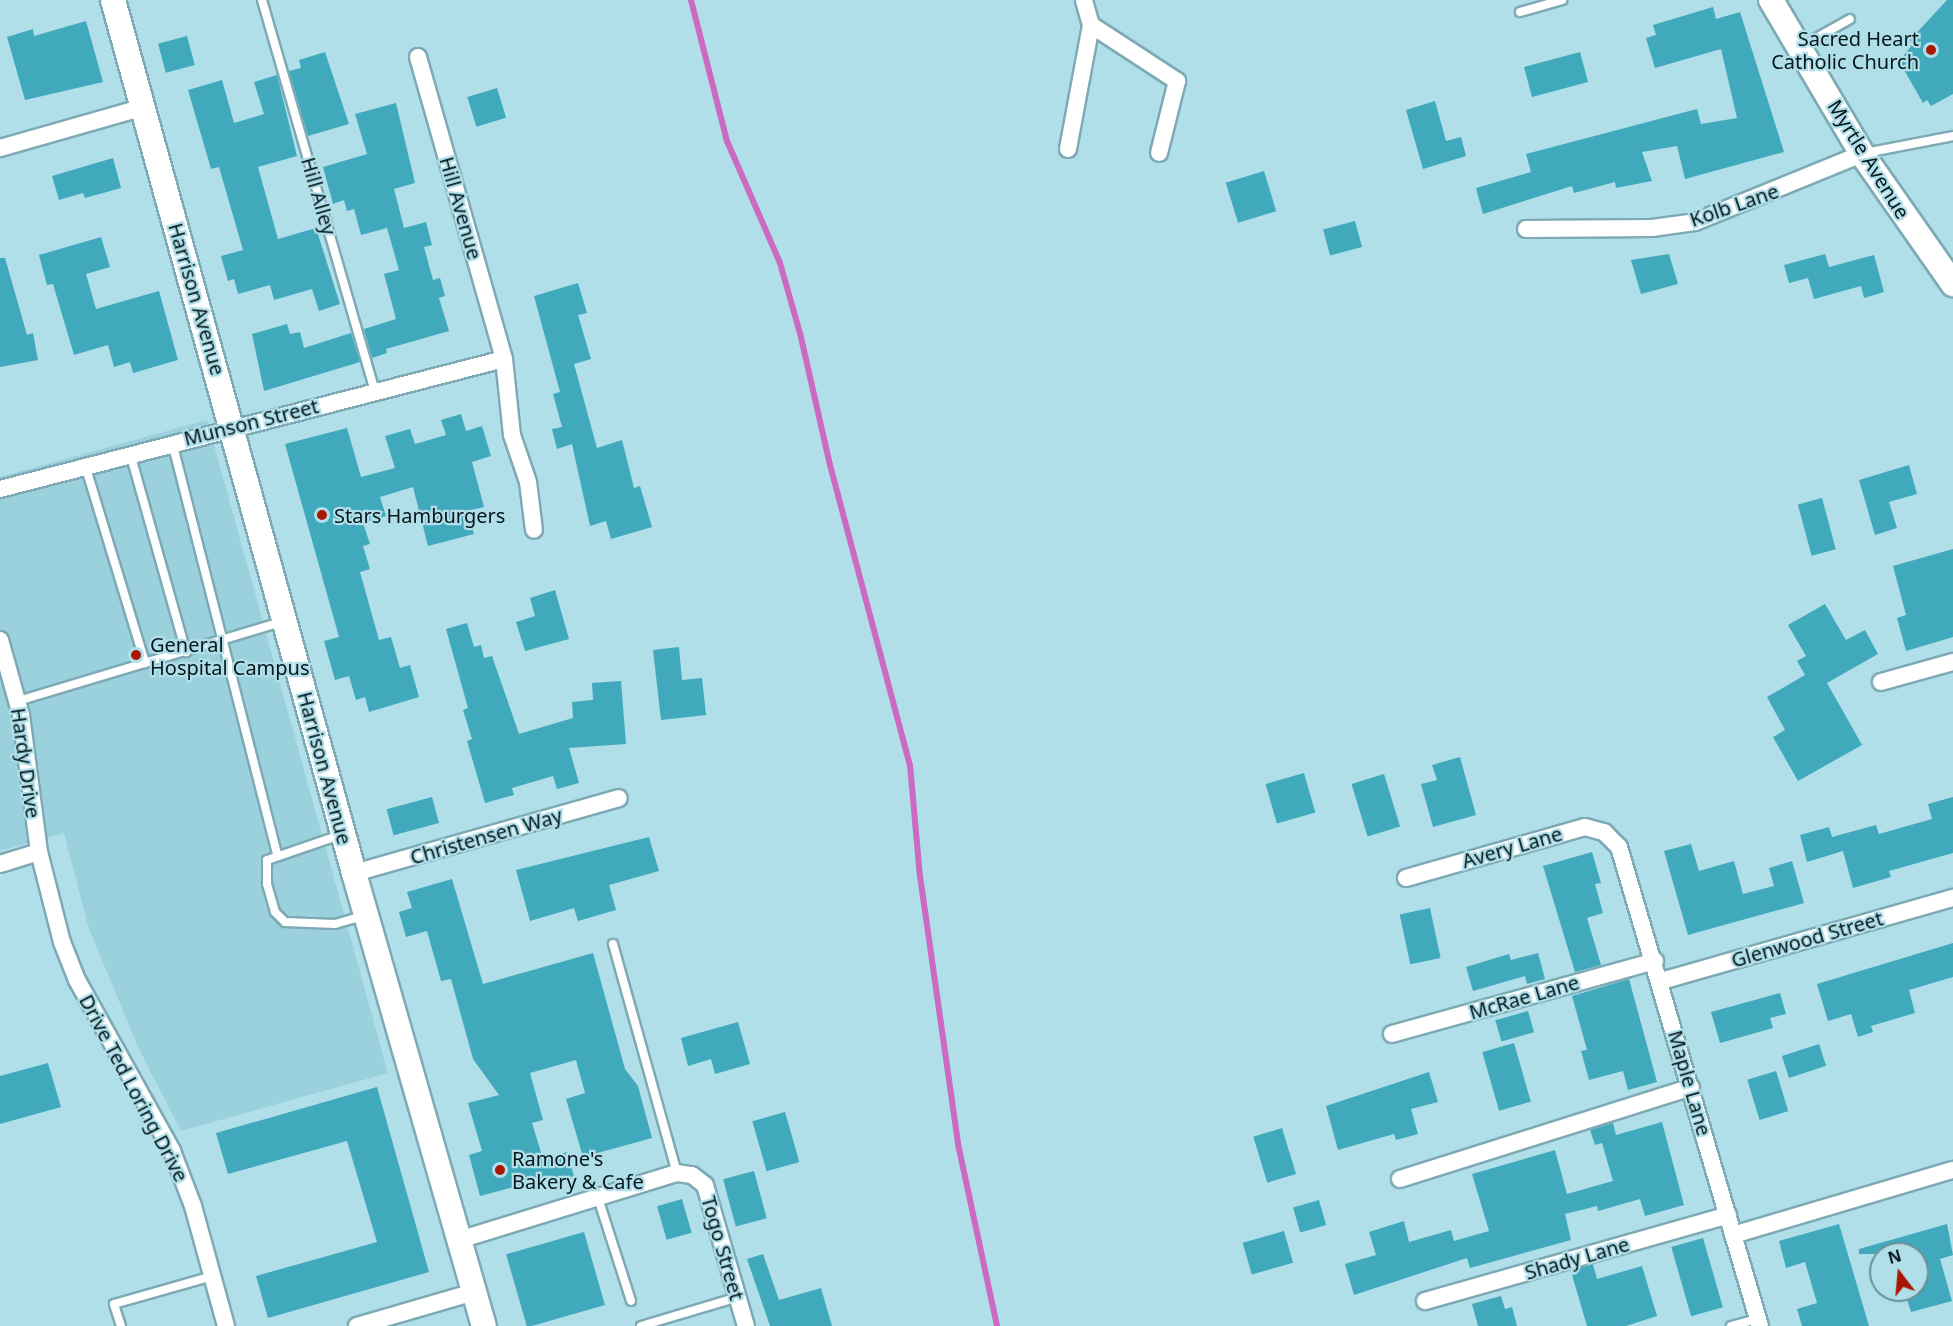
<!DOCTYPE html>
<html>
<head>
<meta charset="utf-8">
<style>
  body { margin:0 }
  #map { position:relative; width:1953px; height:1326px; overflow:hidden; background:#b0dfe9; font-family:"Noto Sans",sans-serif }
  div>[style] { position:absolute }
  .built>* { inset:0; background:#9ad1dd }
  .stream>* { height:6px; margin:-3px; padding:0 3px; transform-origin:3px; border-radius:3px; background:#cc69c0 }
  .building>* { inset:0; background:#40a9bc; transform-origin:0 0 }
  .roads { filter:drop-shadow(2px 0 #7daab4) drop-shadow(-2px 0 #7daab4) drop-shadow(0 2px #7daab4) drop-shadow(0 -2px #7daab4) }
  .lane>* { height:8px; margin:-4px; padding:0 4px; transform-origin:4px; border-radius:4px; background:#fff }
  .street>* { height:16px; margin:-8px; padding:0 8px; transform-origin:8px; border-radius:8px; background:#fff }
  .secondary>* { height:24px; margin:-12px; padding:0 12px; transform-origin:12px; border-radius:12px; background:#fff }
  .dots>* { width:16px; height:16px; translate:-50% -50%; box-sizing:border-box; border:3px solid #b0dfe9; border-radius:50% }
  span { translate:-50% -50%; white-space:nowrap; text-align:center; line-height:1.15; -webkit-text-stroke:4.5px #b0dfe9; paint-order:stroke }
  .poi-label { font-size:20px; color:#06171b }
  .right { translate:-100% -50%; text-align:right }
  .left { translate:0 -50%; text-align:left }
  .street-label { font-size:20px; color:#06171b }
  .north { position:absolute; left:1869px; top:1242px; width:60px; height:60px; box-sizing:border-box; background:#b0dfe9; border:2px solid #6c8f97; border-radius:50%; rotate:344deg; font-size:16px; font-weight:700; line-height:24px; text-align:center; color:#06171b }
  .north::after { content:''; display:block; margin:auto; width:21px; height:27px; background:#a81800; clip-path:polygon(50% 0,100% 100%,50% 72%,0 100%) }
</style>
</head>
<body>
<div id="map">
  <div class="built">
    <div style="clip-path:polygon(207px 420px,388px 1073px,181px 1131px,138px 1047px,88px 926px,64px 833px,0 851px,0 477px)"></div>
  </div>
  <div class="stream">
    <div style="left:691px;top:0;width:146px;rotate:75.7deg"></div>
    <div style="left:727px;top:141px;width:133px;rotate:66.5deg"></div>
    <div style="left:780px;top:263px;width:73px;rotate:74.1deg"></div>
    <div style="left:800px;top:333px;width:135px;rotate:77.2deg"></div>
    <div style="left:830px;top:465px;width:310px;rotate:75.1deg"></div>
    <div style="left:910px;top:765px;width:111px;rotate:84.9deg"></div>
    <div style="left:920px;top:876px;width:271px;rotate:81.9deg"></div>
    <div style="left:958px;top:1144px;width:186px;rotate:77.9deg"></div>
  </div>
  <div class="building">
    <div style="clip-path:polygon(1947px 0,1953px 0,1953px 94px,1931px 106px,1927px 100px,1923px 103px,1899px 61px,1913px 44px,1910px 40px)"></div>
    <div style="clip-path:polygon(1713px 7px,1716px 19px,1740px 12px,1784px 152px,1685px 179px,1677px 146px,1642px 152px,1652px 181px,1616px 188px,1615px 182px,1574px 193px,1572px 186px,1483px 214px,1476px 188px,1531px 172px,1526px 154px,1697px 109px,1701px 124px,1737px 118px,1721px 49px,1655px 68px,1646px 38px,1656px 35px,1653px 25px)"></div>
    <div style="clip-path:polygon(86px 21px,103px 82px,25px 100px,7px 37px,33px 29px,34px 36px)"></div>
    <div style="left:187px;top:36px;width:30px;height:30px;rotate:75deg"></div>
    <div style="clip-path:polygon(325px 52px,349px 124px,308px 136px,289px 71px,301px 68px,299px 60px)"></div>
    <div style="left:1580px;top:52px;width:31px;height:58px;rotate:75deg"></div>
    <div style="clip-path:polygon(277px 75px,297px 156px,258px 167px,278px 239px,316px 228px,340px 304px,319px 311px,312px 289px,274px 300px,270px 285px,238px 294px,234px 279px,228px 281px,221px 256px,243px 250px,219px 167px,211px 169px,188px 90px,222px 80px,234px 123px,264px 114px,254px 82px)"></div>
    <div style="left:497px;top:88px;width:31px;height:31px;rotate:73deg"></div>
    <div style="clip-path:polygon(1435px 101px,1446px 141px,1461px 137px,1466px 156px,1423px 169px,1406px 110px)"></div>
    <div style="clip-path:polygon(396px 103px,415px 183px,394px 189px,404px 228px,426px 222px,432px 245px,424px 247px,433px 280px,440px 278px,445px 296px,439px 298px,449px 331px,386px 349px,387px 353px,372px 358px,364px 329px,396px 319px,384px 274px,399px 270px,387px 228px,361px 235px,354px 209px,347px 211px,344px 200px,333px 204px,323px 167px,367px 154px,355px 114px)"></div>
    <div style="clip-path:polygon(113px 158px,121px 188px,85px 198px,83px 193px,59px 200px,52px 176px)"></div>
    <div style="left:1264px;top:171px;width:42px;height:40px;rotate:73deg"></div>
    <div style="left:1355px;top:221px;width:27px;height:33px;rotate:75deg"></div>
    <div style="clip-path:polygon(101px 237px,110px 267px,86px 274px,96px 309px,159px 291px,178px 360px,133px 373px,130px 362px,114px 367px,108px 345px,74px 355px,53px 284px,47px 285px,39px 255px)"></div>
    <div style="clip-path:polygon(1669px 254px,1678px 284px,1641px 294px,1631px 260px)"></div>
    <div style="clip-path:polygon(1825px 254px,1829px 267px,1874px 255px,1884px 292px,1864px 298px,1861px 286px,1814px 299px,1808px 278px,1789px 283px,1784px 265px)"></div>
    <div style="clip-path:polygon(0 258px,5px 258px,27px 335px,33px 333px,38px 360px,0 367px)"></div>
    <div style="clip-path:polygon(578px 283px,587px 313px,578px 315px,591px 359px,574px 364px,597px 448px,622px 440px,634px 488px,640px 486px,652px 527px,611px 539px,606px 521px,590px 526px,572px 444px,557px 449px,552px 429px,562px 427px,553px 394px,560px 392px,534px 296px)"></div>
    <div style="clip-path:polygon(287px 324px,290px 334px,300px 332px,304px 348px,351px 333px,360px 362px,264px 391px,252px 334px)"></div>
    <div style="clip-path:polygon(461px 414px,466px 431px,482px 426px,491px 456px,472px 462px,484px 507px,467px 511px,474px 534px,428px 546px,413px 487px,380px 497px,386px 516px,363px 523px,370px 544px,363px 546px,370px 569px,360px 572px,379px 640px,391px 637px,400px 668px,410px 665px,419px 697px,369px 712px,365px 697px,356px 700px,349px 676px,335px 680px,324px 641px,339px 637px,285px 444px,347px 428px,361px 477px,395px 468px,385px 436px,410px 429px,415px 444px,446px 435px,441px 420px)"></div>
    <div style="clip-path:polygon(1909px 465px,1917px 494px,1889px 502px,1897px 528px,1875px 535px,1859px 480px)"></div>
    <div style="left:1822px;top:498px;width:53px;height:25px;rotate:75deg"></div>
    <div style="clip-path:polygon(1953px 549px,1953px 637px,1906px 651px,1897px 618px,1906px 615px,1893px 566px)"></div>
    <div style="clip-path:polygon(555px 590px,569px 639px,525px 651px,516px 622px,535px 616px,530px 598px)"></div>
    <div style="clip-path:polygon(1825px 604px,1846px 640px,1865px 630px,1878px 654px,1827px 683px,1862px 745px,1798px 781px,1773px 737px,1785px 730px,1767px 697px,1805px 675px,1797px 661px,1806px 656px,1788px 625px)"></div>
    <div style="clip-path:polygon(467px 623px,474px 647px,481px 645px,484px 658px,492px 656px,519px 734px,573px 718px,572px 702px,593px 700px,592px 683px,621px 681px,626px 744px,569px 748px,579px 783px,557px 789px,553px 776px,512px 788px,514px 795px,485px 803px,467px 741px,472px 739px,463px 710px,468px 708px,446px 629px)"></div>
    <div style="clip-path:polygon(679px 647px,682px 680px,702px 678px,706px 715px,661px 720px,653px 650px)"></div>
    <div style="clip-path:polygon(1460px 757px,1476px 815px,1433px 827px,1421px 784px,1437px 780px,1432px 765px)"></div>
    <div style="left:1304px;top:773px;width:41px;height:40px;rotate:74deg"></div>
    <div style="left:1384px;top:774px;width:55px;height:34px;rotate:73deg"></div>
    <div style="left:432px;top:797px;width:27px;height:47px;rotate:75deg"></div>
    <div style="clip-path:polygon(1953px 797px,1953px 853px,1889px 871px,1891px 877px,1853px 888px,1843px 851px,1807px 862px,1800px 835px,1829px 827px,1832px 837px,1876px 825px,1879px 834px,1932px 819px,1928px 804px)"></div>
    <div style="clip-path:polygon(649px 837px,659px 871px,609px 885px,616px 910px,578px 921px,574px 908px,530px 921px,516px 870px)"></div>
    <div style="clip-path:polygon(1691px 844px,1699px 871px,1734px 861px,1743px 894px,1774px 886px,1769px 868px,1792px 861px,1804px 903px,1688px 935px,1664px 851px)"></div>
    <div style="clip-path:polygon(1592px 852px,1601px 883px,1595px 884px,1603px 913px,1587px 918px,1601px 965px,1575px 972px,1543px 866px)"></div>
    <div style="clip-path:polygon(452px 879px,483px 984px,593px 953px,625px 1069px,638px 1086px,652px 1138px,583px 1157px,566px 1099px,585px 1093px,576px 1060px,530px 1073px,543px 1120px,532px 1123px,543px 1159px,567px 1152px,574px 1176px,552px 1182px,551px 1177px,480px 1196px,469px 1155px,482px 1151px,468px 1103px,499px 1095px,473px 1059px,451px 979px,441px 981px,427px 931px,406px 937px,399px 912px,412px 908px,407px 892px)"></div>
    <div style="left:1430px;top:908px;width:51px;height:31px;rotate:78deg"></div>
    <div style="clip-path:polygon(1953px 943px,1953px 977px,1909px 990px,1915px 1013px,1871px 1026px,1873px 1032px,1858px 1037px,1851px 1014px,1828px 1021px,1817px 984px)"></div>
    <div style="clip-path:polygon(1538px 953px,1545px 979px,1527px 984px,1525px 976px,1473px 991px,1466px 967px,1509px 954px,1511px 960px)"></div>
    <div style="clip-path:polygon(1629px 979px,1657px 1082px,1628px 1090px,1623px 1071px,1589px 1080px,1581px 1051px,1587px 1050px,1572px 996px)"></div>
    <div style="clip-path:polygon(1780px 993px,1786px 1014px,1770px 1018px,1773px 1028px,1720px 1043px,1711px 1012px)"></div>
    <div style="left:1528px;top:1011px;width:22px;height:34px;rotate:74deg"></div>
    <div style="clip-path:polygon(738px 1022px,750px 1064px,715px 1074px,711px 1059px,688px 1066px,681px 1038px)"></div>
    <div style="left:1514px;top:1043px;width:61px;height:33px;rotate:74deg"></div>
    <div style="left:1819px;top:1044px;width:23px;height:39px;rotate:72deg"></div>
    <div style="clip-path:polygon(48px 1063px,61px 1107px,0 1124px,0 1076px)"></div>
    <div style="left:1776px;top:1071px;width:42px;height:30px;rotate:73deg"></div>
    <div style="clip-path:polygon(1429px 1072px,1438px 1102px,1411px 1109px,1418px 1134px,1396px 1140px,1394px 1134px,1338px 1150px,1326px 1106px)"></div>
    <div style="clip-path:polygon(377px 1087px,429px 1272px,268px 1318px,256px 1276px,377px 1242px,347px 1141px,228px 1174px,216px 1133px)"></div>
    <div style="left:785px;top:1112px;width:52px;height:34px;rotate:74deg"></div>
    <div style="clip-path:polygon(1662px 1122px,1684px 1205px,1645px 1216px,1640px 1199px,1598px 1211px,1597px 1206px,1565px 1214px,1571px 1240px,1470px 1268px,1467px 1258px,1354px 1295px,1345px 1264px,1376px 1255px,1369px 1232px,1404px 1221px,1409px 1242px,1451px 1230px,1454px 1241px,1489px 1231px,1472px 1174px,1555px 1150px,1567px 1194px,1613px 1181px,1602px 1143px,1595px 1145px,1590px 1130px,1613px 1123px,1616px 1135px)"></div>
    <div style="left:1282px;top:1128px;width:48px;height:30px;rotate:73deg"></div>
    <div style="left:754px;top:1171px;width:49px;height:32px;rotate:75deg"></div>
    <div style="left:682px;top:1199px;width:35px;height:26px;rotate:74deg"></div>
    <div style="left:1319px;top:1200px;width:26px;height:27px;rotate:74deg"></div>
    <div style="clip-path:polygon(1839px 1224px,1869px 1326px,1802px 1326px,1797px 1309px,1817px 1303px,1805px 1262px,1786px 1268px,1779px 1241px)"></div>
    <div style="clip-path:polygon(1947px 1224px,1953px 1255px,1940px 1259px,1952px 1301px,1911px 1312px,1904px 1290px,1917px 1290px,1917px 1254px,1859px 1254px,1859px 1249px)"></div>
    <div style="left:1284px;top:1231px;width:33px;height:43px;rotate:74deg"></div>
    <div style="left:584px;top:1232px;width:76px;height:81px;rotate:74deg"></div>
    <div style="left:1703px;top:1238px;width:72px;height:33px;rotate:74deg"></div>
    <div style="clip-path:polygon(763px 1254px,779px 1300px,821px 1288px,832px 1326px,770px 1326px,747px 1259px)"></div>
    <div style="clip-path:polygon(1593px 1264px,1597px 1279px,1642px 1266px,1657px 1316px,1626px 1326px,1587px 1326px,1572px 1275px,1577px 1274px,1576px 1269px)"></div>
    <div style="clip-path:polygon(1501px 1296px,1505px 1309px,1512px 1307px,1517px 1326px,1478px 1326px,1472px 1304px)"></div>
  </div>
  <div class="roads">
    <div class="lane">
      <div style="left:262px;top:0;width:408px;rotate:73.9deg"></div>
      <div style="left:1520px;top:12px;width:44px;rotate:-15.9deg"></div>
      <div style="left:1800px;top:47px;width:57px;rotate:-29.2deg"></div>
      <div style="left:1865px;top:153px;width:90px;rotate:-10.9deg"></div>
      <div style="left:172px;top:442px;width:425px;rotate:75.7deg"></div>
      <div style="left:130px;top:453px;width:207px;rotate:74.3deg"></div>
      <div style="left:85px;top:465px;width:207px;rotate:73.1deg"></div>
      <div style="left:18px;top:701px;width:276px;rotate:-16.7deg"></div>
      <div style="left:343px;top:834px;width:80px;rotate:161.1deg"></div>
      <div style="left:267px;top:860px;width:24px;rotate:90deg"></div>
      <div style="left:267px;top:884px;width:29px;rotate:74deg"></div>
      <div style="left:275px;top:912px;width:14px;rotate:45deg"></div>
      <div style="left:285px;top:922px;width:50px;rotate:2.3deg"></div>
      <div style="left:335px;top:924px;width:32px;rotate:-16deg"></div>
      <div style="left:613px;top:944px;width:238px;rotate:74.4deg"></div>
      <div style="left:598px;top:1198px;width:108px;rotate:72.2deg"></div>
      <div style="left:121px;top:1326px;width:23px;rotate:-108deg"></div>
      <div style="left:114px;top:1304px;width:103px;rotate:-15.8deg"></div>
      <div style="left:641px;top:1326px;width:101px;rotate:-16.6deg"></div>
      <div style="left:1731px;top:1326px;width:28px;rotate:-15deg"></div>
    </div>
    <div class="street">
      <div style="left:1091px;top:25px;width:103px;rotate:33.1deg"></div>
      <div style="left:1177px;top:81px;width:74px;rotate:104deg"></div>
      <div style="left:418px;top:57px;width:314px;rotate:74.1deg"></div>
      <div style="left:504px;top:359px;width:76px;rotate:84deg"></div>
      <div style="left:512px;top:435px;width:50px;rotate:71.2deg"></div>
      <div style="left:528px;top:482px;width:48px;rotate:82.9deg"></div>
      <div style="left:0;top:148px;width:150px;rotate:-15.9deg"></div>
      <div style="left:1068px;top:149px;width:126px;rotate:-79.5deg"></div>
      <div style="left:1091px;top:25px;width:26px;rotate:-106deg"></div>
      <div style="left:1526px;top:229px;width:126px;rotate:-0.5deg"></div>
      <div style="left:1652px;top:228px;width:43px;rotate:-7.9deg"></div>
      <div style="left:1695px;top:222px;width:180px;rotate:-22.2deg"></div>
      <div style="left:0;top:489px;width:520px;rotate:-14.46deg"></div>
      <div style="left:0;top:640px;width:78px;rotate:74.4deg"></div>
      <div style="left:21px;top:715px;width:138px;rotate:82.5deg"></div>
      <div style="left:39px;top:852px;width:93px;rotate:75.7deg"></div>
      <div style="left:62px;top:942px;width:41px;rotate:68.5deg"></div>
      <div style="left:77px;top:980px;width:196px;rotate:60.9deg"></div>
      <div style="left:172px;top:1151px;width:59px;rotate:69.1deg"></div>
      <div style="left:193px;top:1206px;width:124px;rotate:74.6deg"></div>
      <div style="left:1881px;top:682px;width:75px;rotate:-15.5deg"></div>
      <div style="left:0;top:864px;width:41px;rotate:-17.1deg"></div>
      <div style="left:354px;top:873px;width:275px;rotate:-15.8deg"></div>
      <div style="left:1406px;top:878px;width:186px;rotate:-15.9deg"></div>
      <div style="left:1585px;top:827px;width:20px;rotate:15deg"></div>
      <div style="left:1604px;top:832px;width:21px;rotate:45deg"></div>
      <div style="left:1619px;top:847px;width:499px;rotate:73.6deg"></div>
      <div style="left:1661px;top:981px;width:304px;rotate:-15.9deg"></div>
      <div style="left:1392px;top:1034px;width:273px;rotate:-15.5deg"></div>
      <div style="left:1400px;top:1179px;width:305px;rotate:-17.5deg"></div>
      <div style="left:1733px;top:1235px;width:229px;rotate:-16.5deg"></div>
      <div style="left:459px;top:1240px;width:228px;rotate:-17.1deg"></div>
      <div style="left:677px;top:1173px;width:15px;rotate:8deg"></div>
      <div style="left:692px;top:1175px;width:16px;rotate:38deg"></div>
      <div style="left:705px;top:1185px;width:147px;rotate:73.8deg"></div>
      <div style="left:1425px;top:1301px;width:315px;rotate:-15.8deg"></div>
      <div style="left:357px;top:1326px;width:122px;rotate:-16.2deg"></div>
    </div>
    <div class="secondary">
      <div style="left:113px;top:0;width:906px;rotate:74.57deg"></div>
      <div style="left:354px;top:873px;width:471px;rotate:74deg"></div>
      <div style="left:1771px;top:0;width:179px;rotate:59.4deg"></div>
      <div style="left:1862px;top:154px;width:159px;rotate:55deg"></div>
    </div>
  </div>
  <div class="dots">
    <div style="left:1931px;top:50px;background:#a81800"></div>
    <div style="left:322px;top:515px;background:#a81800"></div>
    <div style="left:136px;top:655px;background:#a81800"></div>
    <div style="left:500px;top:1170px;background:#a81800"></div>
  </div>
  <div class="poi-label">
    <span class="right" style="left:1919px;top:50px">Sacred Heart<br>Catholic Church</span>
    <span class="left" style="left:334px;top:515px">Stars Hamburgers</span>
    <span class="left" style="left:150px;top:656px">General<br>Hospital Campus</span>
    <span class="left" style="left:512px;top:1170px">Ramone's<br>Bakery &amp; Cafe</span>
  </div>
  <div class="street-label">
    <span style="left:1869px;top:159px;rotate:58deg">Myrtle Avenue</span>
    <span style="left:319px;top:196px;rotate:74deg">Hill Alley</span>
    <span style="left:1734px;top:205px;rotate:-19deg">Kolb Lane</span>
    <span style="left:461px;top:208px;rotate:74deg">Hill Avenue</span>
    <span style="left:197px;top:299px;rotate:74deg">Harrison Avenue</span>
    <span style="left:251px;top:422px;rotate:-14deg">Munson Street</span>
    <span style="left:26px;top:763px;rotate:82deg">Hardy Drive</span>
    <span style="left:325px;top:768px;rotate:75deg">Harrison Avenue</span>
    <span style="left:486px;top:836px;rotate:-16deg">Christensen Way</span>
    <span style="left:1512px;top:847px;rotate:-16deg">Avery Lane</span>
    <span style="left:1807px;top:939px;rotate:-16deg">Glenwood Street</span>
    <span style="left:1524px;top:997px;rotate:-16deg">McRae Lane</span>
    <span style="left:1690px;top:1083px;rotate:74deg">Maple Lane</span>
    <span style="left:134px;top:1088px;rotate:62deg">Drive Ted Loring Drive</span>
    <span style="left:723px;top:1248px;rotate:74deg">Togo Street</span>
    <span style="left:1577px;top:1258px;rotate:-16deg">Shady Lane</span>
  </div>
  <div class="north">N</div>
</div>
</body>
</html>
